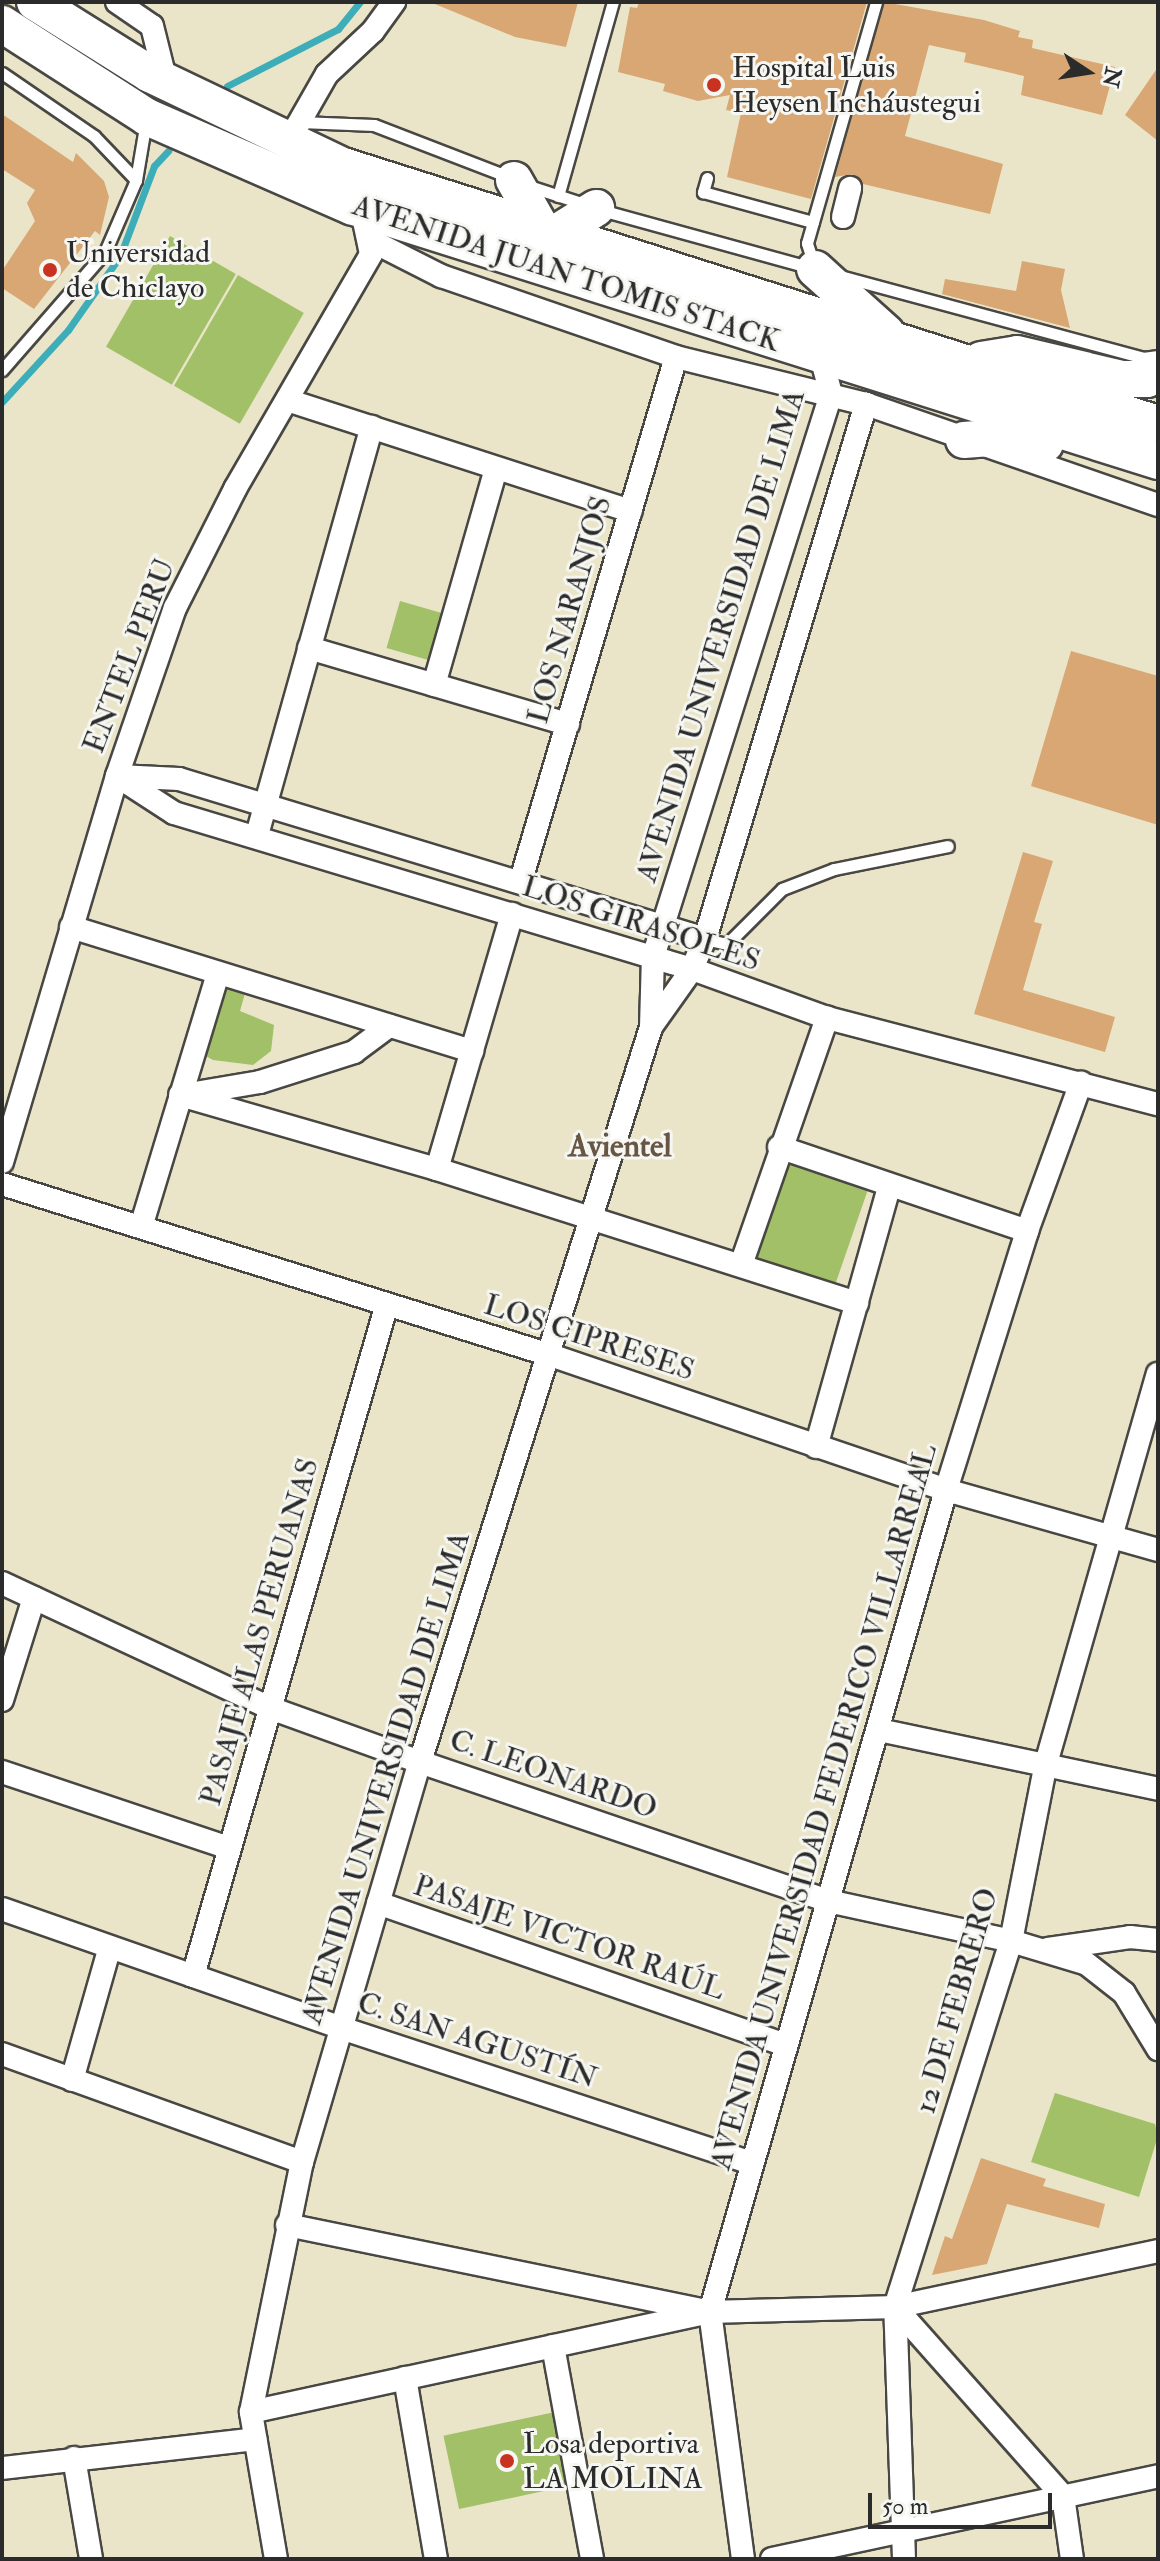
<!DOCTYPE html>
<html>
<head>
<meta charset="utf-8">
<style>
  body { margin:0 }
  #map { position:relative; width:1160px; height:2561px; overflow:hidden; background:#eae5c8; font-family:"IM FELL Double Pica",serif }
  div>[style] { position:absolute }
  .green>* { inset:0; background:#a2c068; transform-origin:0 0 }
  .stream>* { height:7px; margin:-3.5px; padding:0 3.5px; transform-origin:3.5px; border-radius:3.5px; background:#3eadba }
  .building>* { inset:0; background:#d8a773 }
  .roads { filter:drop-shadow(2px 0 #484743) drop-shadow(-2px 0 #484743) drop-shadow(0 2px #484743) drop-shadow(0 -2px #484743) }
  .lane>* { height:11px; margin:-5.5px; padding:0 5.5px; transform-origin:5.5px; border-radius:5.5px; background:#fff }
  .street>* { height:22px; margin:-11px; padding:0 11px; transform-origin:11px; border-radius:11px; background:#fff }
  .primary>* { height:36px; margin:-18px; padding:0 18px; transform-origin:18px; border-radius:18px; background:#fff }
  .dots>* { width:22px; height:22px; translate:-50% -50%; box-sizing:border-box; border:4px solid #f6f6f2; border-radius:50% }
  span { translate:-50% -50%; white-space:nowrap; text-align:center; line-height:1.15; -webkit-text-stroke:6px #f6f6f2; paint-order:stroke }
  .poi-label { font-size:30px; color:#2b2b2b }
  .left { translate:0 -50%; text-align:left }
  .street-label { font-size:30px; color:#2b2b2b }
  .neighbourhood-label { font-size:32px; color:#685644; font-weight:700 }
  .frame { position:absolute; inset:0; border:4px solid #2b2b2b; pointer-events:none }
  .north { position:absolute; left:1048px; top:32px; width:80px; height:80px; -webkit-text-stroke:6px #f6f6f2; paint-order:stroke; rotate:102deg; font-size:22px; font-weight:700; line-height:32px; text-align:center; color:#2b2b2b }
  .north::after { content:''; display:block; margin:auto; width:28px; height:36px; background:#2b2b2b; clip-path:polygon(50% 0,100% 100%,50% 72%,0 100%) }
  .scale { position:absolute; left:868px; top:2493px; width:184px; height:36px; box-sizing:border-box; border:4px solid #2b2b2b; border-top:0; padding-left:10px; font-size:24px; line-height:28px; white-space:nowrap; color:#2b2b2b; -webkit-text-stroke:6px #f6f6f2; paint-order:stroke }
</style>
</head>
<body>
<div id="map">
  <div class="green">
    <div style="left:170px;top:236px;width:76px;height:128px;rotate:30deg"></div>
    <div style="left:238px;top:275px;width:76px;height:128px;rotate:30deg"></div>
    <div style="left:400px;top:601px;width:47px;height:49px;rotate:16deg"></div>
    <div style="clip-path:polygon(220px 977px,247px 986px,240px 1011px,274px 1025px,271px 1051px,253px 1065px,213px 1060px,197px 1051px)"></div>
    <div style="left:785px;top:1157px;width:89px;height:106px;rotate:19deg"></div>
    <div style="clip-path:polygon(1055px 2093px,1155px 2124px,1158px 2136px,1139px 2197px,1031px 2162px)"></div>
    <div style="left:555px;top:2412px;width:75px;height:114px;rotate:78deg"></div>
  </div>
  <div class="stream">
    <div style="left:227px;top:86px;width:125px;rotate:-27.2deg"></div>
    <div style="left:338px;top:29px;width:35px;rotate:-51deg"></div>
    <div style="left:2px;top:402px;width:98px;rotate:-47.5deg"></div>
    <div style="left:68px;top:330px;width:90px;rotate:-54.9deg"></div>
    <div style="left:120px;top:256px;width:96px;rotate:-69.3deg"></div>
    <div style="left:154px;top:166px;width:21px;rotate:-47deg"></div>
  </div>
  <div class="building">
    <div style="clip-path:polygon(430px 2px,578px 2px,566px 47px,515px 37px)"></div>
    <div style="clip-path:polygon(639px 2px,867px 2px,811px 199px,727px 177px,741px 113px,726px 110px,730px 95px,698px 101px,663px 91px,665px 84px,618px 72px,630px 7px,637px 8px)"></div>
    <div style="clip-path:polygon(884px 2px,984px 20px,1020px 31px,1018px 37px,1033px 40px,1032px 48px,1115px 67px,1102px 115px,1021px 95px,1024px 76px,964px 62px,966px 53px,929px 45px,905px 136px,1003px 164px,990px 214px,863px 184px,852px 174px,835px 177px)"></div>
    <div style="clip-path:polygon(1158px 67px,1158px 141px,1125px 115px)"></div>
    <div style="clip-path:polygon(2px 114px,73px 162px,76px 153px,104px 181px,109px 197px,100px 235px,95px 231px,34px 309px,2px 288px,2px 271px,35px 221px,27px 203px,35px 190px,2px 169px)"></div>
    <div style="clip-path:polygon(1022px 261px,1065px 269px,1061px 290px,1070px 328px,942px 294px,945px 279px,1016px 291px)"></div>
    <div style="clip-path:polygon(1071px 651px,1158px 676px,1158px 825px,1031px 786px)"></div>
    <div style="clip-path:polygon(1023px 852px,1053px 861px,1034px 922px,1042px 924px,1023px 990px,1115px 1017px,1105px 1052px,974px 1014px)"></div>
    <div style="clip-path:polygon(981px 2158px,1046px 2179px,1043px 2186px,1105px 2204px,1099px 2228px,1007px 2204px,987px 2264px,932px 2275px,945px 2236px,952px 2239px)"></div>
  </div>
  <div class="roads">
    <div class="lane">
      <div style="left:2px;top:73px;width:112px;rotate:34.4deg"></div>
      <div style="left:94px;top:136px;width:61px;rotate:46.3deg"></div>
      <div style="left:300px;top:122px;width:74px;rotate:2.3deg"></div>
      <div style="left:374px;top:125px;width:145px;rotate:21.1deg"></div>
      <div style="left:707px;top:178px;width:15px;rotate:106deg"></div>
      <div style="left:703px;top:192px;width:114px;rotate:15.3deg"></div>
      <div style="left:529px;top:186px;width:58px;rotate:18.1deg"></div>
      <div style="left:558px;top:196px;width:202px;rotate:-74.2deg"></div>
      <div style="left:601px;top:210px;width:219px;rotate:15.4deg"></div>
      <div style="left:814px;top:265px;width:23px;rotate:-108deg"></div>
      <div style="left:807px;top:243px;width:251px;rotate:-74deg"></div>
      <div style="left:840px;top:276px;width:314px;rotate:15.1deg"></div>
      <div style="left:1143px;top:358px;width:15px;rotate:-8deg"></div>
      <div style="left:2px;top:370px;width:157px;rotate:-48.9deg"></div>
      <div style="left:105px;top:252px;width:78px;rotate:-66.7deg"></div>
      <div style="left:136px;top:180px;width:60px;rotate:-80.4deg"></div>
      <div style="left:705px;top:939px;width:23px;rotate:13deg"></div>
      <div style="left:727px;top:944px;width:78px;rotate:-45deg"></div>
      <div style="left:782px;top:889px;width:56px;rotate:-21deg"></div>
      <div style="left:834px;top:869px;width:116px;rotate:-11.4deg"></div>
    </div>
    <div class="street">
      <div style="left:117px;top:2px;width:42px;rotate:34.4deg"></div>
      <div style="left:152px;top:26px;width:58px;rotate:76deg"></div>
      <div style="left:288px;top:142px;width:78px;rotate:-60.2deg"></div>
      <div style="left:327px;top:74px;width:63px;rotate:-43.1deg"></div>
      <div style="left:373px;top:31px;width:36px;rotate:-54deg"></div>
      <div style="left:843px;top:217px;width:30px;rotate:-76deg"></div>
      <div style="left:370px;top:240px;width:80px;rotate:26.9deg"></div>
      <div style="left:441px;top:276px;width:249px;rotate:19deg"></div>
      <div style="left:676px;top:357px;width:196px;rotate:13.9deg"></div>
      <div style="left:866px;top:404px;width:309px;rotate:19.1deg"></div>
      <div style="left:290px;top:401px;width:358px;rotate:17.9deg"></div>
      <div style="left:309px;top:648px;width:270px;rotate:16.4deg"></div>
      <div style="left:434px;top:685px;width:225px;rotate:-74deg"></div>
      <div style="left:117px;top:776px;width:68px;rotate:33deg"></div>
      <div style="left:174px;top:813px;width:541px;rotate:16.76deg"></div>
      <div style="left:692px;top:969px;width:144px;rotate:19.9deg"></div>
      <div style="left:827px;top:1018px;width:342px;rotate:14.6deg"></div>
      <div style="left:118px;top:776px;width:61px;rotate:2.8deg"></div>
      <div style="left:179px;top:779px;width:550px;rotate:16.92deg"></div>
      <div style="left:257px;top:835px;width:424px;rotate:-74.3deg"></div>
      <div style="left:521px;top:880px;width:545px;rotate:-73.49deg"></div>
      <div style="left:71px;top:927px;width:420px;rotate:17.2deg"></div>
      <div style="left:651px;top:1027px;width:71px;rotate:-54.7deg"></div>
      <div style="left:692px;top:969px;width:33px;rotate:-67deg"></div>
      <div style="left:705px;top:939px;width:559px;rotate:-73.25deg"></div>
      <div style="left:189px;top:1094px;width:72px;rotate:-9.6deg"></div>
      <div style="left:260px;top:1082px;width:99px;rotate:-17.7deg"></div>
      <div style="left:354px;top:1052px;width:44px;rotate:-36.6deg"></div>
      <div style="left:180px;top:1095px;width:267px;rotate:16.1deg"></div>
      <div style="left:437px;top:1169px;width:441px;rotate:17.7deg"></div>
      <div style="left:779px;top:1147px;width:262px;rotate:18.7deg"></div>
      <div style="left:2px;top:1162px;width:403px;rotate:-73.4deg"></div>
      <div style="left:117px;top:776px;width:178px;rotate:-71deg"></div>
      <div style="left:175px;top:608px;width:133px;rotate:-63.2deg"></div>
      <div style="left:235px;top:489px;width:272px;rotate:-59.9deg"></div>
      <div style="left:371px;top:254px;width:35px;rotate:-102deg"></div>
      <div style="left:364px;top:220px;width:18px;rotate:-133deg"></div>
      <div style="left:437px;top:1169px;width:266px;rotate:-73.6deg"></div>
      <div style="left:2px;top:1184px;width:574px;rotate:17.33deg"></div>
      <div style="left:550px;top:1355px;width:418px;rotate:18.8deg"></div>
      <div style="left:946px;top:1490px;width:220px;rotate:15.8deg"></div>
      <div style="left:141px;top:1227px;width:264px;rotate:-73.1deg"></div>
      <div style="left:741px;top:1265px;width:262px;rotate:-70.8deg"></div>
      <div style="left:816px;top:1447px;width:270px;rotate:-74.3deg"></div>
      <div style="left:2px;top:1583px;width:296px;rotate:25deg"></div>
      <div style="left:270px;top:1708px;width:159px;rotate:19.8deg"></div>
      <div style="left:420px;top:1762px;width:431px;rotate:18.8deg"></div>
      <div style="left:828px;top:1901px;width:187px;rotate:12.3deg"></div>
      <div style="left:1011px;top:1941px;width:79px;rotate:16.8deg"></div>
      <div style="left:1087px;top:1964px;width:47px;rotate:38.1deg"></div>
      <div style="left:1124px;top:1993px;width:66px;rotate:58.7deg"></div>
      <div style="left:2px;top:1700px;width:107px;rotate:-72.6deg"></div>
      <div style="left:879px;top:1730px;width:285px;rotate:11.9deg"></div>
      <div style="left:2px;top:1772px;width:239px;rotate:18.5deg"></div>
      <div style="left:378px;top:1903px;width:432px;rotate:19.2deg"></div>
      <div style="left:2px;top:1909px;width:359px;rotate:19.3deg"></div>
      <div style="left:341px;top:2028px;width:433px;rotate:18.2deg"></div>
      <div style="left:1048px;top:1949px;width:83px;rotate:-8.3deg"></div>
      <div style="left:1130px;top:1937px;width:28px;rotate:6deg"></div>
      <div style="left:193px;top:1976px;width:699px;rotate:-73.9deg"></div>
      <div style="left:2px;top:2054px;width:319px;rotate:19.8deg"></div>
      <div style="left:72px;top:2080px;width:138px;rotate:-74.1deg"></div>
      <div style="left:287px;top:2225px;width:432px;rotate:11.6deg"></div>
      <div style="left:710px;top:2312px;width:185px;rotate:-1.5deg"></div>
      <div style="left:895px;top:2307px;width:269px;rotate:-12deg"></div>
      <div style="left:895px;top:2307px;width:253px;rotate:48.4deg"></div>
      <div style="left:1063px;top:2496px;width:64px;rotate:81.9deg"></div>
      <div style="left:553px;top:2346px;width:217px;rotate:79.6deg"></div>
      <div style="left:405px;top:2378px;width:184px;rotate:80.3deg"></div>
      <div style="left:251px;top:2412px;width:461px;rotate:-12.3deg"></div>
      <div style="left:74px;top:2458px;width:102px;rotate:80.4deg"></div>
      <div style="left:2px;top:2468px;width:255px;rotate:-6.5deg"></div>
      <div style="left:276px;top:2559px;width:149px;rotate:-99.7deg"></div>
      <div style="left:251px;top:2412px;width:255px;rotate:-78.5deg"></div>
      <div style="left:302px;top:2162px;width:417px;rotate:-73.6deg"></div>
      <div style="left:420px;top:1762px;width:770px;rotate:-72.55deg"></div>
      <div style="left:651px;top:1027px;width:70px;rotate:-88.4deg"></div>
      <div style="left:653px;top:957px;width:590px;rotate:-72.45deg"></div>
      <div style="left:831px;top:394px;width:39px;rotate:-105deg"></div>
      <div style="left:743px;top:2559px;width:249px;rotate:-97.6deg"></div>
      <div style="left:710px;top:2312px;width:855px;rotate:-73.98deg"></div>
      <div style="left:946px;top:1490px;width:271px;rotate:-72.6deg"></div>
      <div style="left:1027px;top:1231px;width:158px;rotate:-70deg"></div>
      <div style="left:772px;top:2559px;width:395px;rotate:-12.1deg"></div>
      <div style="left:904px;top:2559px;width:252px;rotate:-92deg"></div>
      <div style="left:895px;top:2307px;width:384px;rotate:-72.4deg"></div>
      <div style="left:1011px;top:1941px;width:177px;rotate:-78.9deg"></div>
      <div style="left:1045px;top:1767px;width:409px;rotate:-74deg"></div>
    </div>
    <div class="primary">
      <div style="left:35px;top:2px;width:136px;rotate:32.1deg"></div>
      <div style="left:150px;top:74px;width:214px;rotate:25.5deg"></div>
      <div style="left:343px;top:166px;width:855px;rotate:17.57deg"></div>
      <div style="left:2px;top:24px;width:172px;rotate:32.7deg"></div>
      <div style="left:147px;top:117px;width:223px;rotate:23.6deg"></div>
      <div style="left:351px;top:206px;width:846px;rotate:17.54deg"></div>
      <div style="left:514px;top:180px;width:61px;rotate:60.5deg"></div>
      <div style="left:553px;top:235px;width:51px;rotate:-32.1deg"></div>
      <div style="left:815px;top:269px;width:96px;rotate:42deg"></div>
      <div style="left:981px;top:360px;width:36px;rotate:-9deg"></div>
      <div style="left:1017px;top:354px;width:108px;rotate:13.4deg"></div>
      <div style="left:1122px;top:379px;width:25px"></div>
      <div style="left:1147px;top:379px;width:13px;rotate:-32deg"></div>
      <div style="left:964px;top:440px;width:52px;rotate:-4.4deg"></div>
      <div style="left:1016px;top:436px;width:30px;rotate:15deg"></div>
    </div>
  </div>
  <div class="dots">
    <div style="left:714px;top:85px;background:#c8321e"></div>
    <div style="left:50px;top:270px;background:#c8321e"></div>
    <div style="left:507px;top:2461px;background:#c8321e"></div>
  </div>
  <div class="poi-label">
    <span class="left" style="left:732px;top:85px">Hospital Luis<br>Heysen Incháustegui</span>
    <span class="left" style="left:66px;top:270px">Universidad<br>de Chiclayo</span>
    <span class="left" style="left:523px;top:2461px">Losa deportiva<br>LA MOLINA</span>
  </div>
  <div class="street-label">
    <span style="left:566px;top:274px;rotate:18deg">AVENIDA JUAN TOMIS STACK</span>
    <span style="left:570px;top:610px;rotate:-74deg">LOS NARANJOS</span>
    <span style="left:721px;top:636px;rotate:-73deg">AVENIDA UNIVERSIDAD DE LIMA</span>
    <span style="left:130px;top:656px;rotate:-69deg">ENTEL PERU</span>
    <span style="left:641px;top:924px;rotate:18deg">LOS GIRASOLES</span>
    <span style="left:589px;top:1338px;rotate:18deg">LOS CIPRESES</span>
    <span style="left:260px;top:1632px;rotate:-74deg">PASAJE ALAS PERUANAS</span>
    <span style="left:553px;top:1775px;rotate:19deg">C. LEONARDO</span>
    <span style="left:386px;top:1778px;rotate:-73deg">AVENIDA UNIVERSIDAD DE LIMA</span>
    <span style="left:824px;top:1807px;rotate:-74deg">AVENIDA UNIVERSIDAD FEDERICO VILLARREAL</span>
    <span style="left:569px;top:1938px;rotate:19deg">PASAJE VICTOR RAÚL</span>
    <span style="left:957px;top:2001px;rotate:-74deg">12 DE FEBRERO</span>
    <span style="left:477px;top:2041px;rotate:18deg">C. SAN AGUSTÍN</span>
  </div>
  <div class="neighbourhood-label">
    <span style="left:620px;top:1146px">Avientel</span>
  </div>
  <div class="frame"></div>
  <div class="north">N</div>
  <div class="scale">50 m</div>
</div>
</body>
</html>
